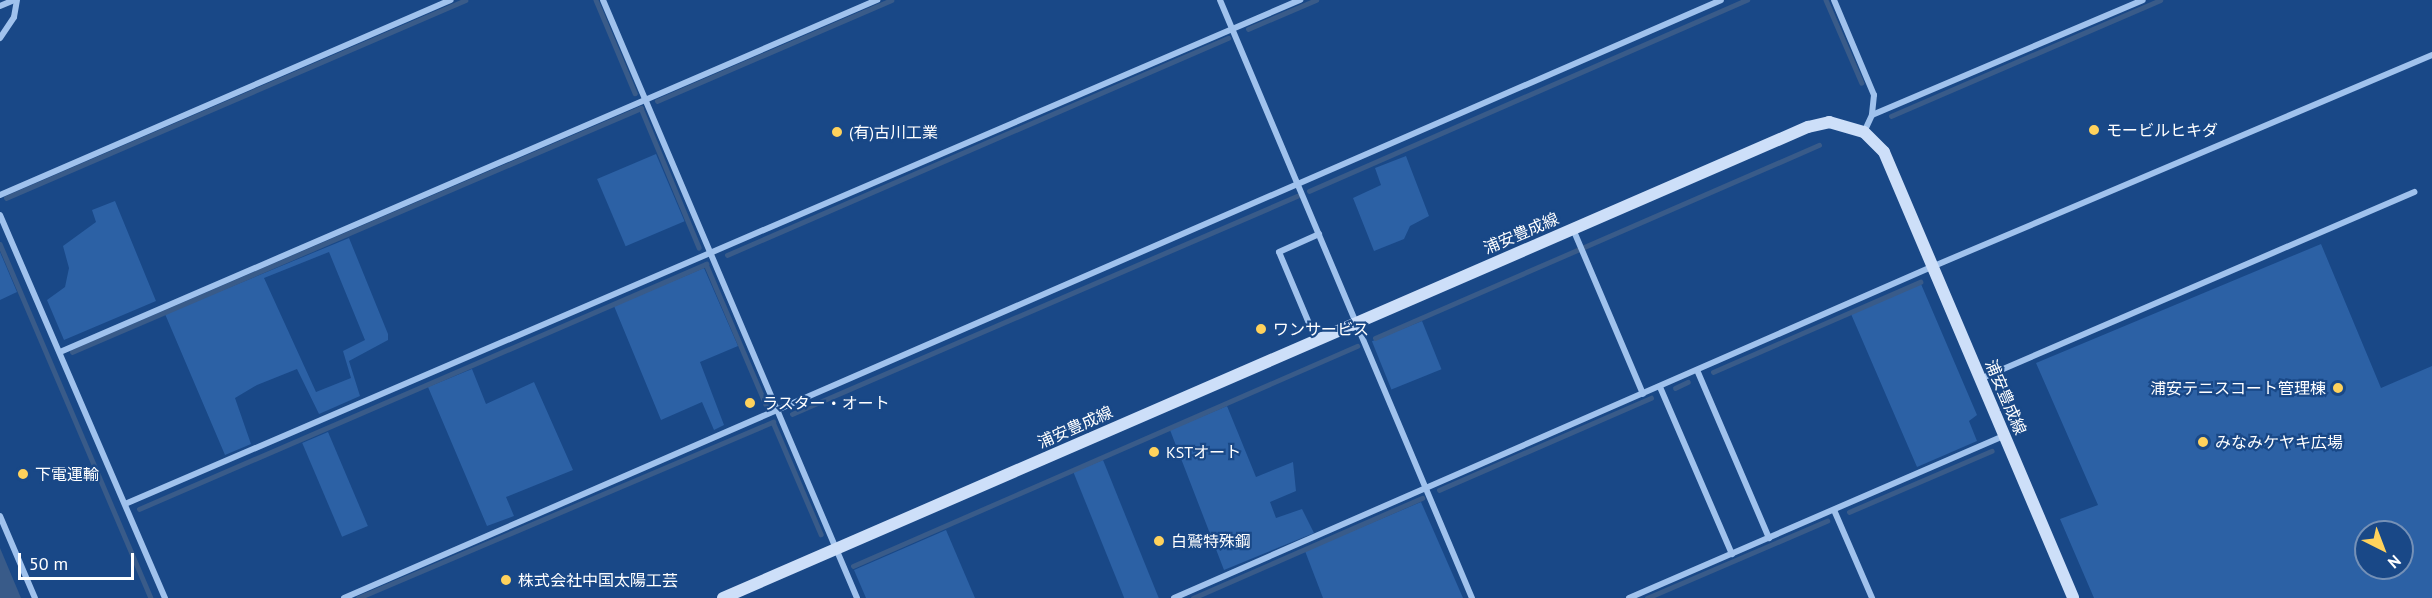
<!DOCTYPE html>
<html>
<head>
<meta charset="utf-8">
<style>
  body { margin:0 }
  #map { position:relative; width:2432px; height:598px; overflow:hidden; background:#194887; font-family:"PT Sans","Noto Sans JP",sans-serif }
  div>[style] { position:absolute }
  .green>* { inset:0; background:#2c61a5; transform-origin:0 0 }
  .water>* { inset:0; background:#395b89 }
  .stream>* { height:4.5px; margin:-2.25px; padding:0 2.25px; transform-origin:2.25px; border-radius:2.25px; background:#395b89 }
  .street>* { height:6px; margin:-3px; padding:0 3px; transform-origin:3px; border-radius:3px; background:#a0c2ed }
  .secondary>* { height:12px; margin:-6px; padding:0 6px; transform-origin:6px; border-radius:6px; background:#cddff9 }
  .dots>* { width:16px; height:16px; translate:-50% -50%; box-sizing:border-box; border:3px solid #194887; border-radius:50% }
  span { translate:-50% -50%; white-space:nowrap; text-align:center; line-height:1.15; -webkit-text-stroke:4.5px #194887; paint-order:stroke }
  .poi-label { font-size:16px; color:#fff }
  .left { translate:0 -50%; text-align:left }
  .right { translate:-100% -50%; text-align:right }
  .street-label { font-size:16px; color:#fff }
  .north { position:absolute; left:2354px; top:520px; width:60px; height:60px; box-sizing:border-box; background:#194887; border:2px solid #7591b7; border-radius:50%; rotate:138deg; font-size:16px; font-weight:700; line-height:24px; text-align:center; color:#fff }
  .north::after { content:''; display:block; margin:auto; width:21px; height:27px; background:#ffd25c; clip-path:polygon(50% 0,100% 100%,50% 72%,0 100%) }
  .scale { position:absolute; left:18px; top:553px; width:116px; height:27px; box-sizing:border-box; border:3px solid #fff; border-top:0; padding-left:8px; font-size:18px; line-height:21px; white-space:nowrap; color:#fff; -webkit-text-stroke:4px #194887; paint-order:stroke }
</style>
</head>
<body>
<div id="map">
  <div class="green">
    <div style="left:656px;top:154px;width:73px;height:64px;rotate:67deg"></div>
    <div style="clip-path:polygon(1406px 156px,1429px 216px,1410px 226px,1404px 239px,1374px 251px,1353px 198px,1381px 185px,1375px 168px)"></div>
    <div style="clip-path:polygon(115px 201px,156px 301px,64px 340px,47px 300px,65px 287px,69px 268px,63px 246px,96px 222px,92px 210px)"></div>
    <div style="clip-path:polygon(evenodd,349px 238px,388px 334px,388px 340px,349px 361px,360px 396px,319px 414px,297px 369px,257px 385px,235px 398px,251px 444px,225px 455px,165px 314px,349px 238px,329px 252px,365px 340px,343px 351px,351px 378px,316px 392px,264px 278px,329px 252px)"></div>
    <div style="clip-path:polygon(evenodd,2321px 244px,2381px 388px,2432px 366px,2432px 598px,2094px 598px,2060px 519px,2098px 505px,2036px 363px,2321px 244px,2366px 532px,2402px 532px,2402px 568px,2366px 568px,2366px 532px)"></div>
    <div style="clip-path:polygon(0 252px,17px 292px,0 300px)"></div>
    <div style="clip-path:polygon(704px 268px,738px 346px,700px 362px,724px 425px,714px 430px,702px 402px,661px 420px,614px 306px)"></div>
    <div style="clip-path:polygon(1921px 284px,1977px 415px,1969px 421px,1977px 441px,1917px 467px,1851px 314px)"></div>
    <div style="left:1422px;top:321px;width:52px;height:54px;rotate:68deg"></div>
    <div style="clip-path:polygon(472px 369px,486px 404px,534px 382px,573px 470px,506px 497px,514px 516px,487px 526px,428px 387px)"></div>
    <div style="clip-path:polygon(1227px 406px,1256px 477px,1293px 462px,1296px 491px,1270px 502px,1276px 518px,1302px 509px,1314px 533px,1224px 570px,1170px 430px)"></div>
    <div style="left:328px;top:432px;width:102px;height:28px;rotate:67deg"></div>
    <div style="left:1103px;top:460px;width:149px;height:32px;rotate:68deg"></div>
    <div style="clip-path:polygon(1421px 502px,1463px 598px,1323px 598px,1305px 551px)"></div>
    <div style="clip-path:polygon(946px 530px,975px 598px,866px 598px,854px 570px)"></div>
  </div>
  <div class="water">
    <div style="clip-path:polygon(0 548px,21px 598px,0 598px)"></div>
  </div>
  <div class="stream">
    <div style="left:596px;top:0;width:101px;rotate:67.2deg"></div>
    <div style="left:1826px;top:0;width:90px;rotate:66.6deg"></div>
    <div style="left:1248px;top:29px;width:74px;rotate:-23.1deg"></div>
    <div style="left:657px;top:101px;width:255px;rotate:-23.3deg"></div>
    <div style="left:1891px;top:116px;width:293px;rotate:-23.3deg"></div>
    <div style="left:1309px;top:191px;width:478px;rotate:-23.6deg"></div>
    <div style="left:6px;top:198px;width:500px;rotate:-23.3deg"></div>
    <div style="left:0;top:244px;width:385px;rotate:66.9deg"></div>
    <div style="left:727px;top:255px;width:546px;rotate:-23.42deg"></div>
    <div style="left:1375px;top:338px;width:484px;rotate:-23.5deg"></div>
    <div style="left:72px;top:352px;width:619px;rotate:-23.21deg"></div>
    <div style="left:641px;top:108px;width:151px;rotate:67.4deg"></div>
    <div style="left:1713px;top:372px;width:226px;rotate:-23.5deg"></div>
    <div style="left:1675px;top:388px;width:14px;rotate:-25deg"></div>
    <div style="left:792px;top:414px;width:550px;rotate:-23.35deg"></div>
    <div style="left:1439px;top:490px;width:231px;rotate:-23.5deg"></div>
    <div style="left:139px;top:509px;width:618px;rotate:-23.37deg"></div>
    <div style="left:706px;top:264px;width:153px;rotate:66.9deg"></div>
    <div style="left:1849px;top:512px;width:155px;rotate:-23.2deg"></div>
    <div style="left:853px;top:566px;width:550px;rotate:-23.58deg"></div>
    <div style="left:358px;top:598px;width:451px;rotate:-23deg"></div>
    <div style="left:773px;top:422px;width:122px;rotate:66.8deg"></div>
    <div style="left:1193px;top:598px;width:250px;rotate:-23.6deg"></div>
    <div style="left:1647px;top:598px;width:196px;rotate:-23.2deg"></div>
  </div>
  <div class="street">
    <div style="left:603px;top:0;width:650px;rotate:66.99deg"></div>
    <div style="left:1220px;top:0;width:649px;rotate:67.15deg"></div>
    <div style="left:1834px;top:0;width:103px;rotate:67.2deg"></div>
    <div style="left:1874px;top:95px;width:20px;rotate:96deg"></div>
    <div style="left:1872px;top:115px;width:19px;rotate:115deg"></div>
    <div style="left:0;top:6px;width:15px;rotate:-23deg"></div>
    <div style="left:0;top:38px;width:25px;rotate:-56deg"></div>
    <div style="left:14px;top:17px;width:17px;rotate:-80deg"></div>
    <div style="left:1872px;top:115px;width:294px;rotate:-23deg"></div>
    <div style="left:0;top:195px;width:491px;rotate:-23.4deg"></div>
    <div style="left:0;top:215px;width:417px;rotate:66.7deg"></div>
    <div style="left:1573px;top:229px;width:179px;rotate:67deg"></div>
    <div style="left:1316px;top:340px;width:95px;rotate:-112.8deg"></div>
    <div style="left:1279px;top:252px;width:44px;rotate:-24.2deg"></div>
    <div style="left:60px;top:352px;width:890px;rotate:-23.31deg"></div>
    <div style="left:1697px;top:370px;width:183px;rotate:66.8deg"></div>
    <div style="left:1980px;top:379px;width:473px;rotate:-23.3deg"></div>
    <div style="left:1660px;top:387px;width:182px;rotate:66.7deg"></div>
    <div style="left:125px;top:504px;width:1279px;rotate:-23.22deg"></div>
    <div style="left:1834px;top:510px;width:96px;rotate:66.6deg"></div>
    <div style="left:0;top:516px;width:89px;rotate:66.9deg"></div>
    <div style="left:344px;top:598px;width:1501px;rotate:-23.47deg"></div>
    <div style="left:1174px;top:598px;width:829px;rotate:-23.6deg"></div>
    <div style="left:1934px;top:266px;width:541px;rotate:-22.96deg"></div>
    <div style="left:1629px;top:598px;width:408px;rotate:-23.4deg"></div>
  </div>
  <div class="secondary">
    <div style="left:723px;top:598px;width:1183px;rotate:-23.47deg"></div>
    <div style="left:1808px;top:127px;width:22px;rotate:-13deg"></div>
    <div style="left:1829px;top:122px;width:36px;rotate:16deg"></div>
    <div style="left:1864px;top:132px;width:28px;rotate:45deg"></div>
    <div style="left:1884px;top:152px;width:484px;rotate:67deg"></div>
  </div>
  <div class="dots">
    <div style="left:2094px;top:130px;background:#ffd25c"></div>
    <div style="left:837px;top:132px;background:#ffd25c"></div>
    <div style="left:1261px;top:329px;background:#ffd25c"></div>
    <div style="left:2338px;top:388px;background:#ffd25c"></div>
    <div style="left:750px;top:403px;background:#ffd25c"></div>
    <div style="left:2203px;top:442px;background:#ffd25c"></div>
    <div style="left:1154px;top:452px;background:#ffd25c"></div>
    <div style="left:23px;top:474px;background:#ffd25c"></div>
    <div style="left:1159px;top:541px;background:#ffd25c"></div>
    <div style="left:506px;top:580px;background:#ffd25c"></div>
  </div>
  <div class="poi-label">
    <span class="left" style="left:2106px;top:130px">モービルヒキダ</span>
    <span class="left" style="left:849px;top:132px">(有)古川工業</span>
    <span class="left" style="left:1273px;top:329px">ワンサービス</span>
    <span class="right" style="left:2326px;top:388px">浦安テニスコート管理棟</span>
    <span class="left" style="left:762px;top:403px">ラスター・オート</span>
    <span class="left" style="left:2215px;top:442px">みなみケヤキ広場</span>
    <span class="left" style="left:1166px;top:452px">KSTオート</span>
    <span class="left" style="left:35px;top:474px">下電運輸</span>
    <span class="left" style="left:1171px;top:541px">白鷲特殊鋼</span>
    <span class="left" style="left:518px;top:580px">株式会社中国太陽工芸</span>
  </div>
  <div class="street-label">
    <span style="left:1521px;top:233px;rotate:-23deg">浦安豊成線</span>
    <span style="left:2006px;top:397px;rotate:67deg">浦安豊成線</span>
    <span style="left:1075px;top:427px;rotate:-24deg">浦安豊成線</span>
  </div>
  <div class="north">N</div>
  <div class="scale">50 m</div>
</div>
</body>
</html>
